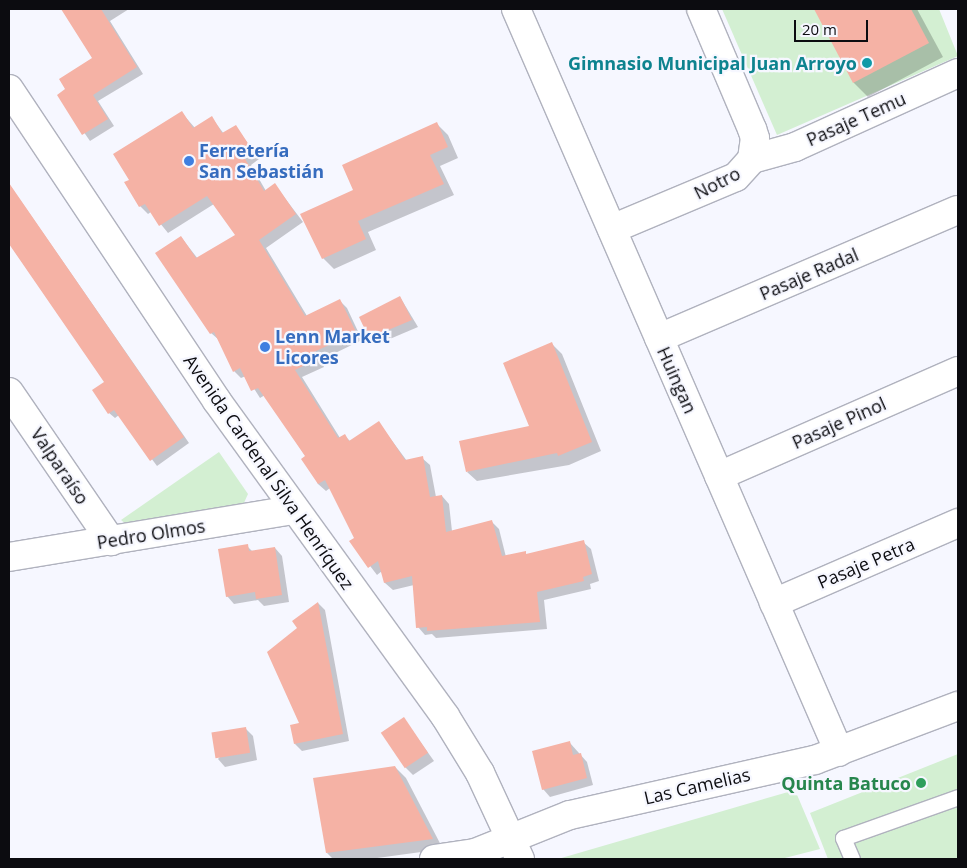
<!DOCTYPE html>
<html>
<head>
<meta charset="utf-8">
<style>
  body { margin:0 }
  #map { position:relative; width:967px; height:868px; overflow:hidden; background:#f6f7ff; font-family:"Open Sans",sans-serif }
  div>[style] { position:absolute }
  .green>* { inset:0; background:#d3efd2 }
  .shadow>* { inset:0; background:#0003 }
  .building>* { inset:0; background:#f5b2a5; transform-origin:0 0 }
  .roads { filter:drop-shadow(1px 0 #b0b2be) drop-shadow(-1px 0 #b0b2be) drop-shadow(0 1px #b0b2be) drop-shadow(0 -1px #b0b2be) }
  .service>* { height:15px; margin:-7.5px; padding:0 7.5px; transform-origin:7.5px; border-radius:7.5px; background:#fff }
  .minor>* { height:28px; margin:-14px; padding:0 14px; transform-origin:14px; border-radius:14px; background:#fff }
  .tertiary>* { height:28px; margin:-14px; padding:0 14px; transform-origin:14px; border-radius:14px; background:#fff }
  .dots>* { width:14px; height:14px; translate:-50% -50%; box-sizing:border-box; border:2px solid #f6f7ff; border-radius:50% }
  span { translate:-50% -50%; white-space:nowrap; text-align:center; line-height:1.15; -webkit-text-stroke:4.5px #f6f7ff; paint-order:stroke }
  .culture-label { font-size:18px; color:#0d838f; font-weight:700 }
  .right { translate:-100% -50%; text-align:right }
  .street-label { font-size:18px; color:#0c0c10 }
  .shop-label { font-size:18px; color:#366cbe; font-weight:700 }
  .left { translate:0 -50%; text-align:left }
  .leisure-label { font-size:18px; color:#27864d; font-weight:700 }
  .frame { position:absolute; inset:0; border:10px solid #0c0c10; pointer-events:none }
  .scale { position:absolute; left:794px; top:20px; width:74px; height:22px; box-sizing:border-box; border:2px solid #0c0c10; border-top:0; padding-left:6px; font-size:15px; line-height:18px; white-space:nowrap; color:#0c0c10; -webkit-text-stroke:4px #f6f7ff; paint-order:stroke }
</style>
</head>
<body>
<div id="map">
  <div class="green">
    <div style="clip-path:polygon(722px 9px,939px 9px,958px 56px,777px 135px)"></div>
    <div style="clip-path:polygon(219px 452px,248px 494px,243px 505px,127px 525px,121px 520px)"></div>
    <div style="clip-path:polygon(958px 754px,958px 859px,828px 859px,810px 813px)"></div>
    <div style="clip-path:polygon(795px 790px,820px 849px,781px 859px,558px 859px)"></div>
  </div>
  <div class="shadow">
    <div style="clip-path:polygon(62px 9px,129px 9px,110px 21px,143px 74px,98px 101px,114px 126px,90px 141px,58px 95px,67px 90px,93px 58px)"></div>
    <div style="clip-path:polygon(815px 9px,917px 9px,943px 57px,868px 97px,854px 83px)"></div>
    <div style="clip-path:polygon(182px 113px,195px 128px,212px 118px,224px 134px,236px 127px,259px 159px,251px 165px,266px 191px,275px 185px,303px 222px,266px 248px,307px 316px,340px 301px,347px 308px,362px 340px,321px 360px,324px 367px,302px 377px,340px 438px,344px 435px,350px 441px,379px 423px,407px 461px,422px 458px,430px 465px,436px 497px,442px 496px,449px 504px,452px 531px,492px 522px,499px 529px,506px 557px,525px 553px,528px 555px,583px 542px,591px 549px,599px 581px,590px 584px,591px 589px,544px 600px,547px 629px,436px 638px,432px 634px,425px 635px,418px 627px,414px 585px,393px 590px,385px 583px,382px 571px,377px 575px,351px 541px,355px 538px,330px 488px,326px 491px,318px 484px,306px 457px,265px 395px,260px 398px,246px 376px,241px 378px,234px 371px,219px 340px,211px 333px,181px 237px,198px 259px,237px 236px,214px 204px,168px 233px,151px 212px,148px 214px,140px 206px,130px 180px)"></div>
    <div style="clip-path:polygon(437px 124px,448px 135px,458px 158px,440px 166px,454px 195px,368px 232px,376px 250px,334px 269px,323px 258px,355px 191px)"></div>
    <div style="clip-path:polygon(9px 184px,189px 443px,157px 466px,119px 415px,115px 418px,109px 413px,105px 382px,9px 243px)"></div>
    <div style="clip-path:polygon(400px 297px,418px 327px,378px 344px,370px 337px)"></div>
    <div style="clip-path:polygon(552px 344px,562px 354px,601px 451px,569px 465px,477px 481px,467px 472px,531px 427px)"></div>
    <div style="clip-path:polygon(247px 546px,253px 552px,275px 548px,282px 556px,289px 602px,264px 606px,258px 600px,234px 604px,227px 596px)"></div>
    <div style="clip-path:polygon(318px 603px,325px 610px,349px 741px,302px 751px,295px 744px,301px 724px,299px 628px)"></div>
    <div style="clip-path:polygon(404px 719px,434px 761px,413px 775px,406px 768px)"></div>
    <div style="clip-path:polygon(245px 728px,253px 736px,257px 760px,225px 767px,218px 759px)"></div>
    <div style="clip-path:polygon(570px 743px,587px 762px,593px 785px,550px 797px,543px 789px)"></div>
    <div style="clip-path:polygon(395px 767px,406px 778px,443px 849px,370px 859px,333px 859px,327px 853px)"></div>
  </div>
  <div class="building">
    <div style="clip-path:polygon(61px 9px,101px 9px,137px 67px,93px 95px,108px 119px,82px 135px,57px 95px,65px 89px,59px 79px,92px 58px)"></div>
    <div style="clip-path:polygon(814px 9px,911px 9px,929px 43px,853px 83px)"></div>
    <div style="clip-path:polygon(182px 111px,193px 128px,212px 116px,222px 133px,236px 125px,253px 151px,244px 157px,264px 191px,275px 183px,296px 214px,259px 240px,305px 316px,340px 299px,356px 332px,314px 352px,317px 359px,295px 370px,338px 438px,345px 434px,349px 441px,379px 421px,405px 460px,423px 456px,430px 497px,442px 495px,446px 532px,492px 520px,502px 556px,526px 551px,526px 554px,584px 540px,592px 574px,583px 577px,584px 581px,537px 592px,540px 622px,427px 631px,427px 627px,416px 628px,412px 576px,384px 583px,378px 561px,368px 568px,349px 541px,354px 538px,325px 480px,318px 484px,301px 459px,305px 456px,258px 388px,251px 391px,240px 368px,233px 372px,214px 332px,210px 334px,155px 253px,181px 236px,196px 258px,235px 235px,207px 196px,159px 226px,145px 204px,139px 207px,124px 182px,129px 180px,113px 154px)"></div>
    <div style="clip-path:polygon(437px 122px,448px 147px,430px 155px,444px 184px,358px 221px,366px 239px,322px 259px,300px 214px,353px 190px,342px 165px)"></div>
    <div style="clip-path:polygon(9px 183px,184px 437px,150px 461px,114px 410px,108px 414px,92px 390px,104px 382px,9px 244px)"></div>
    <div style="clip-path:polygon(400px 296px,412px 320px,369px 338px,359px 317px)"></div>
    <div style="clip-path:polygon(552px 342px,592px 442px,558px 456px,557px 453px,466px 472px,459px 441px,529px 426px,503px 363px)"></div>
    <div style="clip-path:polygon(248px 544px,249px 551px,275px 547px,282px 595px,256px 599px,255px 592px,226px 597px,218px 549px)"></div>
    <div style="clip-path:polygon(318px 602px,343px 734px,294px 744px,290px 725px,299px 723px,267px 652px,297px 628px,292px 621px)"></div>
    <div style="left:404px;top:717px;width:43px;height:28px;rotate:56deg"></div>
    <div style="left:246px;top:727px;width:26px;height:35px;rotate:81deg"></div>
    <div style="clip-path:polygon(570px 741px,573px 755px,581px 753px,587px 778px,542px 790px,532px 751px)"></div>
    <div style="clip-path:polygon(395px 766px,433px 839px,326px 853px,313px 778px)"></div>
  </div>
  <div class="roads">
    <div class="service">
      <div style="left:852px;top:859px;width:23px;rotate:-113deg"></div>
      <div style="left:843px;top:838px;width:122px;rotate:-19.6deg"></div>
    </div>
    <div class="minor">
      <div style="left:516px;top:9px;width:810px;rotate:66.5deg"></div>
      <div style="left:752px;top:159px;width:45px;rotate:-15.6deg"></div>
      <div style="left:795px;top:147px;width:179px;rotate:-24.4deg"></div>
      <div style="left:612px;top:229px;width:134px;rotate:-22.8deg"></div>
      <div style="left:736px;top:177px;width:24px;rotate:-48deg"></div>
      <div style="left:752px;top:159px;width:21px;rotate:-82deg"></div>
      <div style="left:755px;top:138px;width:9px;rotate:-108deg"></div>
      <div style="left:752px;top:129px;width:130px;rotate:-113deg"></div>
      <div style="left:659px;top:338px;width:325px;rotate:-23.2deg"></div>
      <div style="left:9px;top:392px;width:181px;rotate:55.6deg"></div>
      <div style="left:719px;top:476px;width:261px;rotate:-23.7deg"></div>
      <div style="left:9px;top:557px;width:288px;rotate:-9.4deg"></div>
      <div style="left:774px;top:603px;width:201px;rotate:-23.5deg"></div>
      <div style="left:434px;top:859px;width:41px;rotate:-8.3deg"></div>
      <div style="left:475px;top:853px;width:102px;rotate:-21.8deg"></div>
      <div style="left:570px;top:815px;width:251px;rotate:-12.7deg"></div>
      <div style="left:815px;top:760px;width:153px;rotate:-20.7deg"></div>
    </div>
    <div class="tertiary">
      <div style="left:9px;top:89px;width:375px;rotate:56.3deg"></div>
      <div style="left:217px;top:401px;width:389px;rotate:54.1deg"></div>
      <div style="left:445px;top:716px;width:67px;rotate:58.4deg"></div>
      <div style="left:480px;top:773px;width:95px;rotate:65.1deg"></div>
    </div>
  </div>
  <div class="dots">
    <div style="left:867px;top:63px;background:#0f9aa8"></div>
    <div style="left:189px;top:161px;background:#3f7fe0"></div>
    <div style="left:265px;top:347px;background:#3f7fe0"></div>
    <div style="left:921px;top:783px;background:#2e9e5b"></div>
  </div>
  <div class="culture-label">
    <span class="right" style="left:857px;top:63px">Gimnasio Municipal Juan Arroyo</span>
  </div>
  <div class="street-label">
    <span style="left:856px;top:119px;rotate:-24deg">Pasaje Temu</span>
    <span style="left:717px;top:183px;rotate:-27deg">Notro</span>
    <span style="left:809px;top:274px;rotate:-23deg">Pasaje Radal</span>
    <span style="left:677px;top:380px;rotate:66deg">Huingan</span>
    <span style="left:839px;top:423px;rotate:-24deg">Pasaje Pinol</span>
    <span style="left:60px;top:466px;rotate:56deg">Valparaíso</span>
    <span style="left:269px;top:472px;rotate:55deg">Avenida Cardenal Silva Henríquez</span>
    <span style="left:151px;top:534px;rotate:-9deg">Pedro Olmos</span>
    <span style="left:866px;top:563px;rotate:-23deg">Pasaje Petra</span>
    <span style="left:697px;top:786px;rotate:-13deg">Las Camelias</span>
  </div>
  <div class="shop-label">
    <span class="left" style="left:199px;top:161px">Ferretería<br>San Sebastián</span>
    <span class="left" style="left:275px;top:347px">Lenn Market<br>Licores</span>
  </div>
  <div class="leisure-label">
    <span class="right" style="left:911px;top:783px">Quinta Batuco</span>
  </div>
  <div class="frame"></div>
  <div class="scale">20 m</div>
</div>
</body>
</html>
